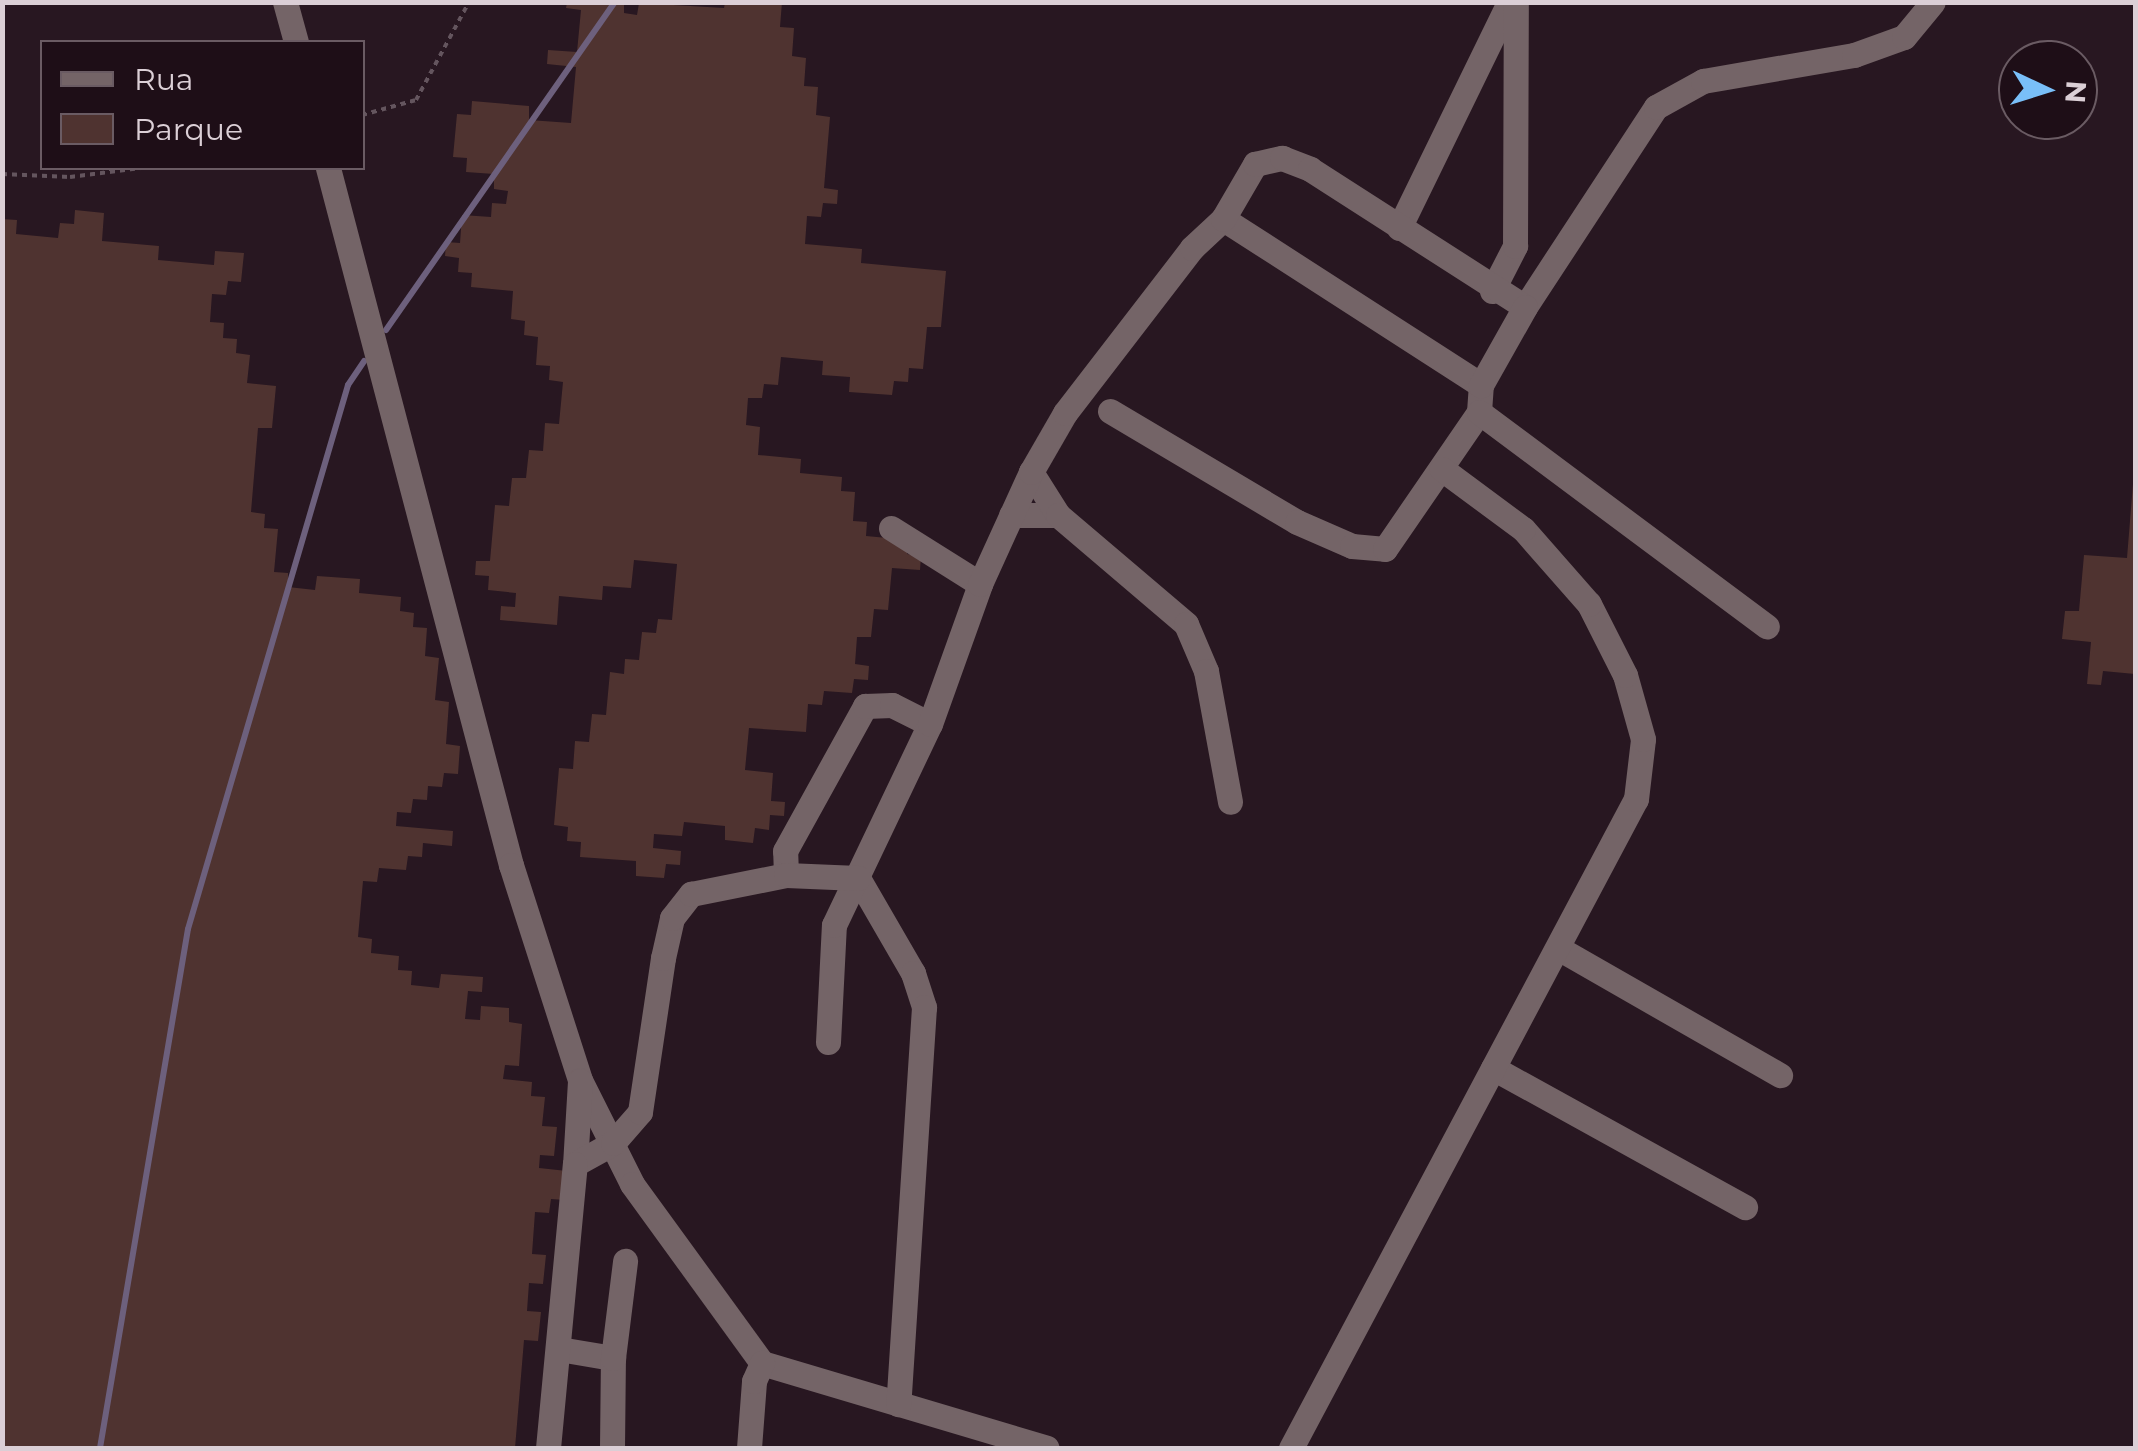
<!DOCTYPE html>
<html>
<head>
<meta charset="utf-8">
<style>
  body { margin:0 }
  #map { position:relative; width:2138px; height:1451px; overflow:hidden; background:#281721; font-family:Montserrat,sans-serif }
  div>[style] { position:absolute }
  .green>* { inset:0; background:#4f3330 }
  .stream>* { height:6px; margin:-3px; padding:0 3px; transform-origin:3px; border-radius:3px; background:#6d607d }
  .path>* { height:4px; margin-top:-2px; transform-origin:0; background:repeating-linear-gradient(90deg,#64555e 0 5px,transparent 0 10px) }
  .minor>* { height:25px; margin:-12.5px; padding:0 12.5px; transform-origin:12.5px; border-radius:12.5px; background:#746467 }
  span { translate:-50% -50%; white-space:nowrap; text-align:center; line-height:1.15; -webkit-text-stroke:8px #1e0e17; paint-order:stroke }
  .frame { position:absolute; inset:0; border:5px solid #dbcfd6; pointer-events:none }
  .legend { position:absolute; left:40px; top:40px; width:325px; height:130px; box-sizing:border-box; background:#1e0e17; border:2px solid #6a5b63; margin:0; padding:12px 18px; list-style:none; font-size:30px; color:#dbcfd6 }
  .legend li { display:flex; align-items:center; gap:20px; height:50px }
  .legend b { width:50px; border:2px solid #6a5b63 }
  .north { position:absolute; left:1998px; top:40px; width:100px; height:100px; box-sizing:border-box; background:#1e0e17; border:2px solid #6a5b63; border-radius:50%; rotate:94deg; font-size:28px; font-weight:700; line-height:40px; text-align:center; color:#dbcfd6 }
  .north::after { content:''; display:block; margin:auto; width:35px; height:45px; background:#79bff8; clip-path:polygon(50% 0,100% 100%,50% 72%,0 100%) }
</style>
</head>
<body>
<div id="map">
  <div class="green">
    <div style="clip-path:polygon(782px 2px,780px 27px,794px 28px,792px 56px,806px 58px,804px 86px,818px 87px,816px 115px,830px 117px,824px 188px,838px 190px,837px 204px,823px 203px,821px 217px,807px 216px,805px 244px,862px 249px,861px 263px,946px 271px,941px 327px,927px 327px,923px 369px,909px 368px,908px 382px,894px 381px,892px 395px,849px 392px,850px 377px,822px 375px,823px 361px,781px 357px,778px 385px,764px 384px,762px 398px,748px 398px,746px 425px,760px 427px,758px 455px,801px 459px,800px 473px,842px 477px,841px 491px,855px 492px,853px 521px,867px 522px,866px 536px,909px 540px,907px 554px,921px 556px,920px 570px,892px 568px,888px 610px,874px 609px,871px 637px,857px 637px,855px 664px,869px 666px,868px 680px,854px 679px,852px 693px,824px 691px,822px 705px,808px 704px,806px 732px,749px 728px,745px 770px,773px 773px,771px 801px,785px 802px,784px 816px,770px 815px,769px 830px,755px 828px,753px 843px,725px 840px,725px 826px,684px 822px,682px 836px,654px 834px,653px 848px,681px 851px,680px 865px,666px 864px,664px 878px,636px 876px,636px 861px,580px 857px,581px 842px,567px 841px,568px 827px,554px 825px,559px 768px,573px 769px,575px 741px,589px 742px,592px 714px,606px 715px,610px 672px,624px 674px,625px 659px,639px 660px,642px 632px,656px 633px,658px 619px,672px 620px,677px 564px,634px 560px,631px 588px,603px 586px,602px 600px,559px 596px,557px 625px,500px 620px,501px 606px,515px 607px,516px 593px,488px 590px,489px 576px,475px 575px,476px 561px,490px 561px,495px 505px,509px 506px,512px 478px,526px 478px,529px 450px,543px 451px,545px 423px,559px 424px,563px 382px,549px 380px,550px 366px,536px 365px,538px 337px,524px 335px,525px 321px,511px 319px,513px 291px,471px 287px,472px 273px,458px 272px,459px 258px,445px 256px,446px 242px,460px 243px,462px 215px,491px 217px,492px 203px,506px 204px,508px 191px,494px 189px,494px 174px,466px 172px,467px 158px,453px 157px,457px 114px,471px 115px,472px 101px,529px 106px,529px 120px,571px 123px,576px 67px,547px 64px,548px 50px,577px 52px,581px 10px,566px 8px,567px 3px,624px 3px,624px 13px,637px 15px,639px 3px,724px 8px,725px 3px)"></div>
    <div style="clip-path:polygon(75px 210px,104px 213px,102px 241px,159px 246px,158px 260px,214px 265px,215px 251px,244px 253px,241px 282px,228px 281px,226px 295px,212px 294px,210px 322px,224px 323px,223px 338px,237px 339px,236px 353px,250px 355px,247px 383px,276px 386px,272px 428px,258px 428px,251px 512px,265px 514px,264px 528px,278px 529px,274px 572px,288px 573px,288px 587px,315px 590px,317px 576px,360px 579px,359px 593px,401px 597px,400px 611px,414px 613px,413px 627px,427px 628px,425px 656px,439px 658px,435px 700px,449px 702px,446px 744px,460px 746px,458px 774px,444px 773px,442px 787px,428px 786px,427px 800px,413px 799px,411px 813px,397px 812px,396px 826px,453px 831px,452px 846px,423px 843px,422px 857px,408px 856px,406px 870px,379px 868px,377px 882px,363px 881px,358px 937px,372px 939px,371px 953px,399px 956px,398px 970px,412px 971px,411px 985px,439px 988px,441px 974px,483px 977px,482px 992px,468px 991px,465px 1019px,480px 1020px,481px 1006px,509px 1008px,509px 1022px,522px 1024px,519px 1066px,505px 1065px,503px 1079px,532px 1082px,531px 1096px,545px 1097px,542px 1126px,557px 1127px,554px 1156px,540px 1155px,539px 1168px,567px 1171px,565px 1200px,551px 1199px,549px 1213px,535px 1212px,532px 1254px,546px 1255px,543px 1284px,529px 1283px,527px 1311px,541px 1312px,538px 1341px,524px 1340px,515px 1448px,3px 1448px,2px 219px,17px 220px,16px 234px,58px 238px,60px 223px,74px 224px)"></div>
    <div style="clip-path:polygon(2135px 459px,2135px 674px,2103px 671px,2101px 685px,2087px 684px,2091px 642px,2062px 639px,2065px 611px,2079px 611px,2084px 555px,2127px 558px)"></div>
  </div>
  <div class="stream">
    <div style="left:386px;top:330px;width:400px;rotate:-55.1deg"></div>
    <div style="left:100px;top:1448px;width:526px;rotate:-80.38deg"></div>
    <div style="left:188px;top:929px;width:567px;rotate:-73.61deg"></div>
    <div style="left:348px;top:385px;width:29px;rotate:-56deg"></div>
  </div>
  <div class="path">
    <div style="left:362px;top:115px;width:56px;rotate:-15.5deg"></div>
    <div style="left:416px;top:100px;width:111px;rotate:-61.6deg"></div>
    <div style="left:2px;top:174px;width:68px;rotate:2.5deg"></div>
    <div style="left:70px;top:177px;width:71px;rotate:-7.3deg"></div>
  </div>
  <div class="minor">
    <div style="left:285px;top:2px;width:41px;rotate:74.6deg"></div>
    <div style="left:328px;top:168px;width:721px;rotate:75.29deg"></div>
    <div style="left:511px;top:865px;width:226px;rotate:72.2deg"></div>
    <div style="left:580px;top:1080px;width:116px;rotate:63.4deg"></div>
    <div style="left:632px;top:1184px;width:221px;rotate:54deg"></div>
    <div style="left:762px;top:1363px;width:297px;rotate:16.6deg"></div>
    <div style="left:1399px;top:228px;width:251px;rotate:-64deg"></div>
    <div style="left:1492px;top:291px;width:51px;rotate:-62.9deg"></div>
    <div style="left:1515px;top:246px;width:244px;rotate:-89.8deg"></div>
    <div style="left:1525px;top:307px;width:239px;rotate:-56.8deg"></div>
    <div style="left:1656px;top:107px;width:54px;rotate:-29deg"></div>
    <div style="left:1703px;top:81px;width:153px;rotate:-9.8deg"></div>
    <div style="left:1854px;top:55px;width:53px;rotate:-19.8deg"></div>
    <div style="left:1904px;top:37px;width:45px;rotate:-50.4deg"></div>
    <div style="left:1110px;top:411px;width:217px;rotate:30.7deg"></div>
    <div style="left:1297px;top:522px;width:60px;rotate:23.6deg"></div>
    <div style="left:1352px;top:546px;width:33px;rotate:5deg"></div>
    <div style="left:1385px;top:549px;width:166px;rotate:-55.5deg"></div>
    <div style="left:1479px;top:412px;width:27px;rotate:-86deg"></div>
    <div style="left:1481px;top:385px;width:307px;rotate:-147.2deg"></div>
    <div style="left:1479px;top:412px;width:359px;rotate:36.7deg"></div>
    <div style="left:1011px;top:515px;width:47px"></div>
    <div style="left:1058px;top:515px;width:51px;rotate:-122.1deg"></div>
    <div style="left:1058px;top:515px;width:168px;rotate:40.4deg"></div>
    <div style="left:1186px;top:624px;width:51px;rotate:66.9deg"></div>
    <div style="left:1206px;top:671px;width:133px;rotate:79.6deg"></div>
    <div style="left:891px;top:528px;width:105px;rotate:32.2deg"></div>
    <div style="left:786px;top:875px;width:24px;rotate:-92deg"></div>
    <div style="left:785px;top:851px;width:166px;rotate:-61.1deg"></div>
    <div style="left:865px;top:706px;width:27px;rotate:-2deg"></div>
    <div style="left:892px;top:705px;width:42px;rotate:26.6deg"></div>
    <div style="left:858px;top:878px;width:110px;rotate:59.9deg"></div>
    <div style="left:913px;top:973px;width:36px;rotate:72deg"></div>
    <div style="left:924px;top:1007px;width:398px;rotate:93.7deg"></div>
    <div style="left:1558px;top:948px;width:256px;rotate:29.8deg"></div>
    <div style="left:828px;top:1042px;width:117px;rotate:-87.1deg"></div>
    <div style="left:834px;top:925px;width:223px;rotate:-64.5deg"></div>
    <div style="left:930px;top:724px;width:149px;rotate:-70.3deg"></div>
    <div style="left:980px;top:584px;width:123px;rotate:-65.5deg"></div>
    <div style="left:1031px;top:472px;width:68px;rotate:-60deg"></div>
    <div style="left:1065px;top:413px;width:208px;rotate:-52.4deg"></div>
    <div style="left:1192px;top:248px;width:42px;rotate:-43.1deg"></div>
    <div style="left:1223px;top:219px;width:64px;rotate:-59.8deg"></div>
    <div style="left:1255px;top:164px;width:28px;rotate:-13deg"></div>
    <div style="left:1282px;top:158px;width:30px;rotate:21deg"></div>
    <div style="left:1310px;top:169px;width:255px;rotate:32.7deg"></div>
    <div style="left:1525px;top:307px;width:90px;rotate:119.4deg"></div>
    <div style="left:1493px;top:1068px;width:288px;rotate:28.9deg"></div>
    <div style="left:580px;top:1081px;width:83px;rotate:93.4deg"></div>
    <div style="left:575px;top:1164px;width:43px;rotate:-28.9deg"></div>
    <div style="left:613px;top:1143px;width:41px;rotate:-48.9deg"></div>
    <div style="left:640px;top:1112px;width:156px;rotate:-81.5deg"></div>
    <div style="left:663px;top:958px;width:41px;rotate:-77.3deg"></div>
    <div style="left:672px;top:918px;width:31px;rotate:-52deg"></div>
    <div style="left:691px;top:894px;width:97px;rotate:-11.3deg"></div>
    <div style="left:786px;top:875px;width:72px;rotate:2.4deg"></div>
    <div style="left:559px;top:1349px;width:55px;rotate:9.5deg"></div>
    <div style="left:548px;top:1448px;width:285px;rotate:-84.6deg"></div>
    <div style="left:612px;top:1448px;width:90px;rotate:-89.4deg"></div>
    <div style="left:613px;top:1358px;width:98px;rotate:-82.9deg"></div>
    <div style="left:749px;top:1448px;width:67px;rotate:-85.7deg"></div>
    <div style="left:754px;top:1381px;width:20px;rotate:-66deg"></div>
    <div style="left:1291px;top:1448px;width:735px;rotate:-62.01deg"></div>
    <div style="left:1636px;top:799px;width:60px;rotate:-83.3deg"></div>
    <div style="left:1643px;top:739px;width:66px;rotate:-105.7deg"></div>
    <div style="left:1625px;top:675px;width:80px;rotate:-116.9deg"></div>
    <div style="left:1589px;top:604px;width:100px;rotate:-131.3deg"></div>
    <div style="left:1523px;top:529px;width:101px;rotate:-143.5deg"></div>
  </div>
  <div class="frame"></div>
  <ul class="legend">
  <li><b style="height:12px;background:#746467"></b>Rua</li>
  <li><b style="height:28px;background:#4f3330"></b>Parque</li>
  </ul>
  <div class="north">N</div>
</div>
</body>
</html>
